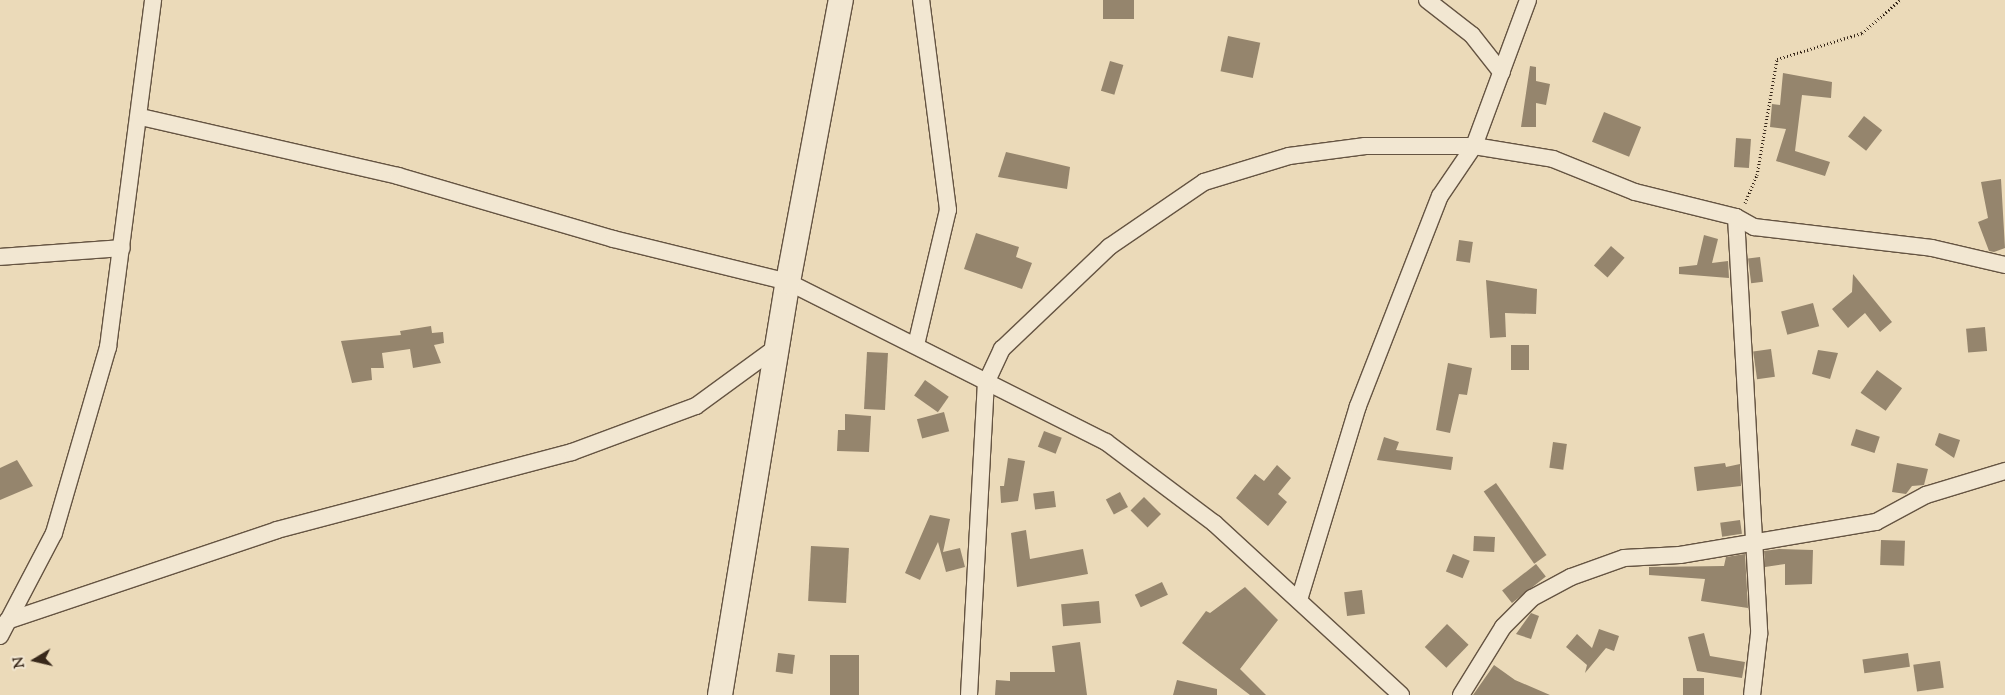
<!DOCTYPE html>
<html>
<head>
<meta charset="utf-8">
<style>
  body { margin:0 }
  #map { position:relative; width:2005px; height:695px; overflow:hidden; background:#ebdab9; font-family:"Sorts Mill Goudy",serif }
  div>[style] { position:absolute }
  .building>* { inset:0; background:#95856d; transform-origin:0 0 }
  .path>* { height:3px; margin-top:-1.5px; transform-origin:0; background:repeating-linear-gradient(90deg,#38281a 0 1px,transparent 0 3.5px) }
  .roads { filter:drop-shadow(1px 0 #655442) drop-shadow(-1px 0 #655442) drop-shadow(0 1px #655442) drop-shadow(0 -1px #655442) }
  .minor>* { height:16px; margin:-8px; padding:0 8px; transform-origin:8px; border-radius:8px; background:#f2e7d2 }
  .secondary>* { height:24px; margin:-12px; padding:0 12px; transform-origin:12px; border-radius:12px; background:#f2e7d2 }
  span { translate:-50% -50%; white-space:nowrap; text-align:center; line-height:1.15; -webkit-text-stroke:4px #f2e7d2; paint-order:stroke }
  .north { position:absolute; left:10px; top:635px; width:50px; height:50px; -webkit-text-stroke:4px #f2e7d2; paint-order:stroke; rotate:261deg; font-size:14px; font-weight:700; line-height:20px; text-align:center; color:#38281a }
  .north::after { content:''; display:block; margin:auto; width:18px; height:22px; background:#38281a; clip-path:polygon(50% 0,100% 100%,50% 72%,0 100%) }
</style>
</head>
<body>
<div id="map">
  <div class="building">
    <div style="left:1103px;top:0;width:31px;height:19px"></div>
    <div style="left:1228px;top:36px;width:33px;height:36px;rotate:12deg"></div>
    <div style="left:1110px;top:61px;width:14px;height:31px;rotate:17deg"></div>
    <div style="clip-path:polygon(1530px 66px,1536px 67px,1536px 81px,1550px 84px,1546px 105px,1536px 103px,1536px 127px,1521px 127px)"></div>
    <div style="clip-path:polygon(1783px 73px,1832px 82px,1831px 98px,1802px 95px,1795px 151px,1830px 162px,1825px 176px,1776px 161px,1786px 129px,1770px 127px,1772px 104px,1780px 105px)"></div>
    <div style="left:1604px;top:112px;width:40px;height:32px;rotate:22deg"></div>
    <div style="left:1864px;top:116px;width:23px;height:26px;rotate:38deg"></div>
    <div style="left:1736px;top:138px;width:15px;height:29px;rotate:4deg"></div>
    <div style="clip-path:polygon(1006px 152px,1070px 167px,1067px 189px,998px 177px)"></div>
    <div style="clip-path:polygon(2001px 179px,2005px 248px,1994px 252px,1989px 251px,1978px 222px,1988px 218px,1981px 182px)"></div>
    <div style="clip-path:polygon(976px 233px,1019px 247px,1016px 257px,1032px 263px,1022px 289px,964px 269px)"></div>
    <div style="clip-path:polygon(1704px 235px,1718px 239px,1712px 263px,1728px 261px,1729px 278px,1679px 274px,1679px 267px,1697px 265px)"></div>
    <div style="left:1459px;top:240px;width:14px;height:21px;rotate:8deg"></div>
    <div style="left:1611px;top:246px;width:18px;height:26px;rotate:41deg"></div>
    <div style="left:1760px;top:257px;width:25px;height:12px;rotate:83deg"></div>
    <div style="clip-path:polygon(1853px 274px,1892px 322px,1880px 332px,1865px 313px,1848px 328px,1832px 309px,1852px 292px)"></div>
    <div style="clip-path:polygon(1486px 280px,1537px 289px,1536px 314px,1505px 313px,1506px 337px,1490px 338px)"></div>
    <div style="left:1813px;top:303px;width:24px;height:33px;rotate:75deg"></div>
    <div style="clip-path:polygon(431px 326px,432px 333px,443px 332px,444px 343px,434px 345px,441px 363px,413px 368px,410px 349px,382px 353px,384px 368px,371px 368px,372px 380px,352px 383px,341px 341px,401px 335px,400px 331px)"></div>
    <div style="left:1985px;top:327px;width:24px;height:19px;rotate:85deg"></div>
    <div style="left:1511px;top:345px;width:18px;height:25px"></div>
    <div style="left:1771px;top:349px;width:28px;height:18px;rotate:82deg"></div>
    <div style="clip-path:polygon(1818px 350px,1838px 353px,1830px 379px,1812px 374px)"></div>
    <div style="left:867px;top:352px;width:21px;height:57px;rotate:3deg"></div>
    <div style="clip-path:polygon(1448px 363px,1472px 368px,1467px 395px,1459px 394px,1450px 433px,1436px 430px)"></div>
    <div style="left:1877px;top:370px;width:31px;height:28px;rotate:36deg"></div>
    <div style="left:925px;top:380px;width:29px;height:19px;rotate:35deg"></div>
    <div style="left:944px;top:412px;width:20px;height:28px;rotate:75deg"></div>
    <div style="clip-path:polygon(845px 414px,871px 416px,869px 452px,837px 451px,838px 430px,845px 430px)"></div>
    <div style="left:1856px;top:429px;width:25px;height:17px;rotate:18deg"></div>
    <div style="left:1044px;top:431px;width:19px;height:17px;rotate:21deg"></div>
    <div style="clip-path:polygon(1939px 433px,1960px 440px,1954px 458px,1935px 445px)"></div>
    <div style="clip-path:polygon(1384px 437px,1399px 442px,1396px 450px,1453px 457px,1451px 470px,1377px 460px)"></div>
    <div style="left:1553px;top:442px;width:14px;height:26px;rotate:8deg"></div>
    <div style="clip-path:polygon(1008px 458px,1025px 461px,1018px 501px,1001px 503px,1000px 486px,1004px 486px)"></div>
    <div style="clip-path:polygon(17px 460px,33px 486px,0 500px,0 468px)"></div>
    <div style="clip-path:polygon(1725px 463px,1726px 467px,1740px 464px,1741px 486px,1697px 491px,1694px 467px)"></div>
    <div style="clip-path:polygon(1897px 463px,1928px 469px,1924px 485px,1912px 486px,1906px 494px,1892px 492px)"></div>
    <div style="clip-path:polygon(1277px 465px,1291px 478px,1278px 494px,1287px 502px,1268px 526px,1236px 498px,1255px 474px,1264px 481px)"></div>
    <div style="left:1496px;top:483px;width:88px;height:15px;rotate:55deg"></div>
    <div style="left:1054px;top:491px;width:16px;height:21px;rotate:83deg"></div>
    <div style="left:1120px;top:492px;width:17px;height:16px;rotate:62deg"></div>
    <div style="left:1144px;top:497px;width:24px;height:19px;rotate:45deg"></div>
    <div style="clip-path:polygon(930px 515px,950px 519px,943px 552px,960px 548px,965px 567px,946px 572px,938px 542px,920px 580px,905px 573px)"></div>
    <div style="left:1740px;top:520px;width:14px;height:20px;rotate:82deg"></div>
    <div style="clip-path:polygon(1026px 530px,1030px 559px,1083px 549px,1088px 574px,1017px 587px,1011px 533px)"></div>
    <div style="left:1474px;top:536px;width:21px;height:15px;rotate:3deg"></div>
    <div style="left:1881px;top:540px;width:24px;height:25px;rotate:2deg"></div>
    <div style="left:811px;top:546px;width:38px;height:55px;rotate:3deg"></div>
    <div style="clip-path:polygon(1779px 549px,1813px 550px,1812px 584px,1785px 585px,1785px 564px,1765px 567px,1764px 551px)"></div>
    <div style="left:1453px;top:554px;width:18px;height:19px;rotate:22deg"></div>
    <div style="clip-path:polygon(1745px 554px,1748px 608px,1701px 601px,1705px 579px,1649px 575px,1649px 567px,1724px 566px,1726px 557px)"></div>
    <div style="left:1536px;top:564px;width:16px;height:43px;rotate:52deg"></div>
    <div style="left:1162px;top:582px;width:14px;height:30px;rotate:65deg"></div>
    <div style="clip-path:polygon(1245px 587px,1278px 620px,1240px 669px,1266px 695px,1250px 695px,1182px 643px,1206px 611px,1210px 613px)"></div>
    <div style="left:1362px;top:590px;width:24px;height:18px;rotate:83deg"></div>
    <div style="left:1099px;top:601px;width:22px;height:38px;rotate:85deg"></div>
    <div style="clip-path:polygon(1531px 613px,1539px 616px,1531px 639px,1516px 634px)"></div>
    <div style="left:1447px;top:624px;width:30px;height:32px;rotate:44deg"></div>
    <div style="clip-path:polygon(1599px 629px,1619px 636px,1614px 651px,1606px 648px,1585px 673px,1587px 665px,1566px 647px,1577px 634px,1592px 648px)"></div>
    <div style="clip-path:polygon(1704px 633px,1710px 656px,1745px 662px,1742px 678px,1697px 671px,1688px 637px)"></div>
    <div style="clip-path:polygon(1080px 642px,1087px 695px,995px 695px,996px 680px,1010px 681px,1010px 672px,1055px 672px,1052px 646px)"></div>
    <div style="left:778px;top:653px;width:17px;height:19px;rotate:7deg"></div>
    <div style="left:1908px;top:653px;width:14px;height:46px;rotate:82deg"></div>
    <div style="left:830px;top:655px;width:29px;height:40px"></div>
    <div style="left:1940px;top:661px;width:27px;height:27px;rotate:82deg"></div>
    <div style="clip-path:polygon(1494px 665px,1515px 680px,1550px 695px,1473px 695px)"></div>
    <div style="left:1683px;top:678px;width:21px;height:17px"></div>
    <div style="clip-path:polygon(1177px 680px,1217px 689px,1217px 695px,1173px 695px)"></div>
  </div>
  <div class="path">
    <div style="left:1745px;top:203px;width:30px;rotate:-67deg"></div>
    <div style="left:1757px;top:175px;width:118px;rotate:-80.2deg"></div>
    <div style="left:1777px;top:59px;width:89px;rotate:-17deg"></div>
    <div style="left:1862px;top:33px;width:50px;rotate:-41deg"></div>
  </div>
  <div class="roads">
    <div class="minor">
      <div style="left:1427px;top:0;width:57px;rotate:37.9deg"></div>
      <div style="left:1472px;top:35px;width:48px;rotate:51.7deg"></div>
      <div style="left:141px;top:117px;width:264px;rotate:12.9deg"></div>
      <div style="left:398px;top:176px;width:224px;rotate:16.3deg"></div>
      <div style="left:613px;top:239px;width:180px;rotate:13.8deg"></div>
      <div style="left:788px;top:282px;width:356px;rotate:26.7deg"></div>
      <div style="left:1106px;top:442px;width:135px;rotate:36.9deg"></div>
      <div style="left:1214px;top:523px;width:254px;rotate:42.6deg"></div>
      <div style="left:1736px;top:217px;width:418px;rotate:86.8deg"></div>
      <div style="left:1759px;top:634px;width:61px;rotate:96.5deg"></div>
      <div style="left:0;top:257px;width:122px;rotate:-4.2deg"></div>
      <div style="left:916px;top:345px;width:139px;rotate:-76.7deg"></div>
      <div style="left:948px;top:210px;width:212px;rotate:-97.3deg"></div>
      <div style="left:1299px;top:600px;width:203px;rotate:-73.1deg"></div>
      <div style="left:1358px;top:406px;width:225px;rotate:-68.7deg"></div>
      <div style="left:1440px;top:196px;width:60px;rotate:-55.8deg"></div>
      <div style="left:1474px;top:146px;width:156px;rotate:-69.7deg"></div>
      <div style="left:7px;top:621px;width:285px;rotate:-18.6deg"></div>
      <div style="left:277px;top:530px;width:305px;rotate:-14.8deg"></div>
      <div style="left:572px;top:452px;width:132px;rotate:-20.4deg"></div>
      <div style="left:696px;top:406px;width:100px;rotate:-36.1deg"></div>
      <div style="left:0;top:636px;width:116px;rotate:-62.3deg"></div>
      <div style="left:54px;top:533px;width:194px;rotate:-73.8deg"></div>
      <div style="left:108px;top:347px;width:350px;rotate:-82.6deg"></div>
      <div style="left:969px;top:695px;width:312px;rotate:-86.9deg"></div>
      <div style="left:986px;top:383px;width:38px;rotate:-65deg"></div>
      <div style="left:1002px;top:349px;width:148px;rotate:-43.6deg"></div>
      <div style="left:1109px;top:247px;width:115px;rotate:-34.4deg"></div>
      <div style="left:1204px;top:182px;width:89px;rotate:-17deg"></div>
      <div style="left:1289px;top:156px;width:77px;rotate:-7.5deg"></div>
      <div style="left:1365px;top:146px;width:109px"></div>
      <div style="left:1474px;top:146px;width:80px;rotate:9.3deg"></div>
      <div style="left:1553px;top:159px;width:88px;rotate:21.9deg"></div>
      <div style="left:1635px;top:192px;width:104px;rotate:13.9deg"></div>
      <div style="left:1736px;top:217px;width:21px;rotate:29deg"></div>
      <div style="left:1754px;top:227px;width:179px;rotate:6.7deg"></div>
      <div style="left:1932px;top:248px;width:75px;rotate:13.1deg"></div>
      <div style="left:1461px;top:695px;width:80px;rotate:-58.3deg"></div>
      <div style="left:1503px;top:627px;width:41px;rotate:-45deg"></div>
      <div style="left:1532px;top:598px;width:44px;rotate:-28.3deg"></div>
      <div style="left:1571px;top:577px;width:56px;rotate:-19.7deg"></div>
      <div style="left:1624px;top:558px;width:56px;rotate:-3.1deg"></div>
      <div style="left:1680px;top:555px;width:199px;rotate:-9.6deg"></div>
      <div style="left:1876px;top:522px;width:57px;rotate:-28.4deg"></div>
      <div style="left:1926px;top:495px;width:83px;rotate:-16.9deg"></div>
    </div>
    <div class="secondary">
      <div style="left:720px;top:695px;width:419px;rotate:-80.7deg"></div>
      <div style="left:788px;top:282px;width:287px;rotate:-79.4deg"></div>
    </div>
  </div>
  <div class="north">N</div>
</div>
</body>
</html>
